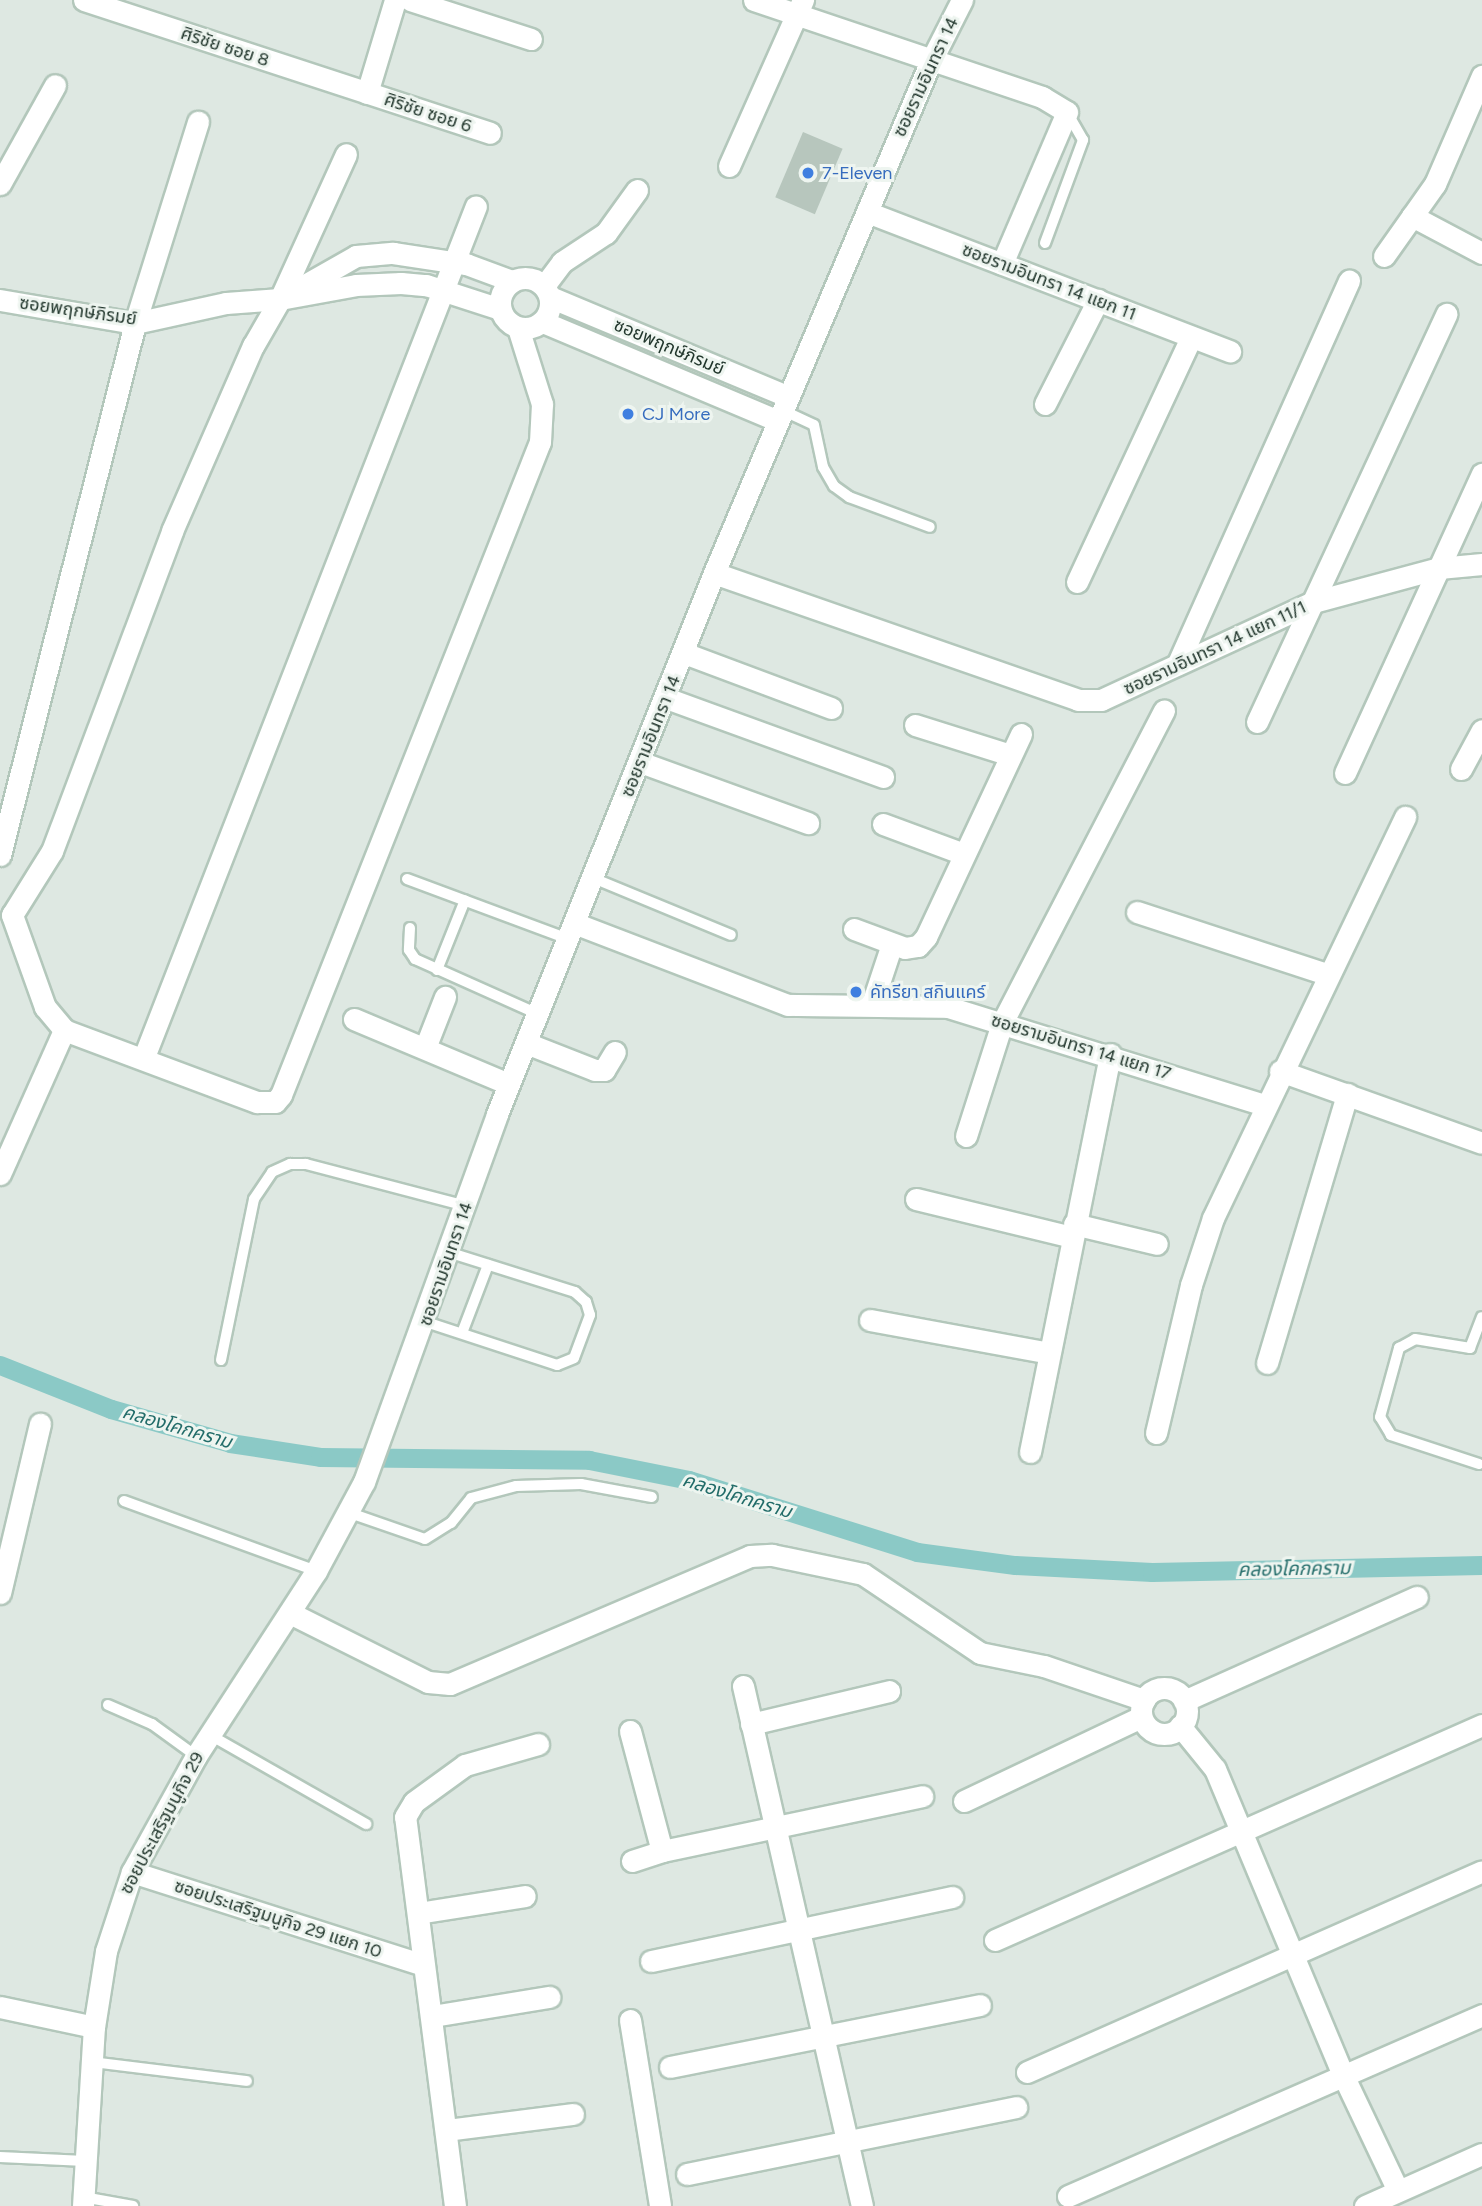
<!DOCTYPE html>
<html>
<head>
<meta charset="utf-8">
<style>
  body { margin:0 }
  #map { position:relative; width:1482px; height:2206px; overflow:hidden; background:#dee8e2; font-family:Figtree,"Noto Sans Thai",sans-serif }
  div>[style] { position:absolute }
  .canal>* { height:19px; margin:-9.5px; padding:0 9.5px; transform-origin:9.5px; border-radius:9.5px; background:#8bc9c6 }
  .building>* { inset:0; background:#b7c6bd; transform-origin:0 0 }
  .roads { filter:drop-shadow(2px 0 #b3c7bb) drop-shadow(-2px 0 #b3c7bb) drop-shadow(0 2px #b3c7bb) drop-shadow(0 -2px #b3c7bb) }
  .lane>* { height:10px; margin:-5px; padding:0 5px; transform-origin:5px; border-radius:5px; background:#fff }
  .street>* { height:21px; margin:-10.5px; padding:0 10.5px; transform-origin:10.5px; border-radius:10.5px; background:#fff }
  .street>.ring { margin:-10.5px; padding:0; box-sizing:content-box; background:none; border:21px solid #fff; border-radius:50% }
  .secondary>* { height:21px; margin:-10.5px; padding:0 10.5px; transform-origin:10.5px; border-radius:10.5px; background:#fff }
  .dots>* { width:19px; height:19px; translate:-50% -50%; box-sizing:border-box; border:4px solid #eef5f0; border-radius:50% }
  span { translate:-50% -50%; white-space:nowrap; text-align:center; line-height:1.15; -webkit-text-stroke:6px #eef5f0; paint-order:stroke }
  .street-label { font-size:18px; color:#21362c }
  .shop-label { font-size:18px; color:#366cbe }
  .left { translate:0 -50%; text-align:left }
  .water-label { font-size:19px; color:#226c69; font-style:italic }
</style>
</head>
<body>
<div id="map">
  <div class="canal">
    <div style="left:0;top:1365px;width:119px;rotate:21.6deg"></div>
    <div style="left:111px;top:1409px;width:124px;rotate:15.9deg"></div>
    <div style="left:230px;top:1443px;width:91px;rotate:8.8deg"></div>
    <div style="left:320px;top:1457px;width:269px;rotate:0.6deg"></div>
    <div style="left:589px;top:1460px;width:102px;rotate:11.3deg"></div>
    <div style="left:689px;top:1480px;width:239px;rotate:17.5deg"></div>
    <div style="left:917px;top:1552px;width:99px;rotate:7.6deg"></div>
    <div style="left:1015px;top:1565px;width:137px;rotate:2.9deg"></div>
    <div style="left:1152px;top:1572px;width:330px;rotate:-1.2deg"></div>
  </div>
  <div class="building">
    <div style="left:803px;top:132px;width:43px;height:71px;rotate:23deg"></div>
  </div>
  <div class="roads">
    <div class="lane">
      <div style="left:1045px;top:243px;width:110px;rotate:-69.7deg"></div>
      <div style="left:1083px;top:140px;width:32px;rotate:-120deg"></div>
      <div style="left:782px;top:410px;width:35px;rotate:25deg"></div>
      <div style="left:814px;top:425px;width:43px;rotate:77.9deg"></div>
      <div style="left:823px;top:467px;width:22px;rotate:60deg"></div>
      <div style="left:834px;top:486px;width:19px;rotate:36deg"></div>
      <div style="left:849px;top:497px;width:86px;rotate:20.3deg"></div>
      <div style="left:593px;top:878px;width:149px;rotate:22.4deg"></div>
      <div style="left:407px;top:879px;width:172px;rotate:20.4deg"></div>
      <div style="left:410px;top:928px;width:22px;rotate:93deg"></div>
      <div style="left:409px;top:950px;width:11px;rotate:56deg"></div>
      <div style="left:415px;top:959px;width:135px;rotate:24.1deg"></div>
      <div style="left:437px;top:970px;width:75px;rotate:-68.2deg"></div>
      <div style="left:426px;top:1322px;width:138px;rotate:18.2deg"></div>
      <div style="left:557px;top:1365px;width:18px;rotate:-22deg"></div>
      <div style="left:574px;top:1358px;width:46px;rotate:-69.6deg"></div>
      <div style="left:590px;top:1315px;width:14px;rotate:-107deg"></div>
      <div style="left:586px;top:1302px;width:15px;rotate:-138deg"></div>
      <div style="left:575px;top:1292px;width:130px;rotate:-162.5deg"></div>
      <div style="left:462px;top:1333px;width:73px;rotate:-69.1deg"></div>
      <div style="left:221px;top:1360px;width:164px;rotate:-78.4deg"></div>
      <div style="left:254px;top:1199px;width:32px;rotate:-56deg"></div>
      <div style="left:272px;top:1172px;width:20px;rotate:-24deg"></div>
      <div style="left:290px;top:1164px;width:16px"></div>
      <div style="left:306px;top:1164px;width:165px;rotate:14.7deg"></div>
      <div style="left:1479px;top:1464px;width:93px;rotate:-161.8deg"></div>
      <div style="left:1391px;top:1435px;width:21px;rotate:-121deg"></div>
      <div style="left:1380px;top:1417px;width:72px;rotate:-74.6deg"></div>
      <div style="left:1399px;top:1348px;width:18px;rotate:-29deg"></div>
      <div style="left:1415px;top:1339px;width:56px;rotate:9.3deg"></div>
      <div style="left:1470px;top:1348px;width:33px;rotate:-69deg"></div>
      <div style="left:124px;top:1501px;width:204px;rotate:20deg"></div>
      <div style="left:350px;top:1513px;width:79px;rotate:19.1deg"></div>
      <div style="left:425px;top:1539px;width:31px;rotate:-32deg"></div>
      <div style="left:451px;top:1523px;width:32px;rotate:-51deg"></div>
      <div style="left:471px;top:1498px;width:47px;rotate:-14.9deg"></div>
      <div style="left:516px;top:1486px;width:65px;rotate:-1.8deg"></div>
      <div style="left:581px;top:1484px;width:72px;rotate:10.4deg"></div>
      <div style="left:108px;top:1705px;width:48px;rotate:23.4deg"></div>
      <div style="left:152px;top:1724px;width:54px;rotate:36deg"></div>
      <div style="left:210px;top:1735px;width:180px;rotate:29.7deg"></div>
      <div style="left:92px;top:2062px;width:156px;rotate:7deg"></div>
      <div style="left:0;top:2157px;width:85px;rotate:2.7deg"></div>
      <div style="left:83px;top:2197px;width:51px;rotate:10.2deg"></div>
    </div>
    <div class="street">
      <div style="left:84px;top:0;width:427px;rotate:18.1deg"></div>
      <div style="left:410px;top:0;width:127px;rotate:17.9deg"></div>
      <div style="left:754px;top:0;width:304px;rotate:18.6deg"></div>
      <div style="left:1042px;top:97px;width:29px;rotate:31deg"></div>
      <div style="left:1067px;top:112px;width:165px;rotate:113.2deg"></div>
      <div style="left:367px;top:93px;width:97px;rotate:-73.2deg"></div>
      <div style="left:729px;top:166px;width:182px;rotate:-66deg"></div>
      <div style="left:0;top:184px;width:113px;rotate:-60.9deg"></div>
      <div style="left:867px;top:212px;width:389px;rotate:21deg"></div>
      <div style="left:1412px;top:216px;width:79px;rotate:27.9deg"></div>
      <div style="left:1384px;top:256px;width:88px;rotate:-54.7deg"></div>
      <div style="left:1435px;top:184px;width:118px;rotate:-66.5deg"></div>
      <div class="ring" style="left:500px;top:278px;width:29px;height:29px"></div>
      <div style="left:544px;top:286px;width:30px;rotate:-53deg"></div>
      <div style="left:562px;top:262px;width:53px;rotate:-33.4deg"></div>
      <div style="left:606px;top:233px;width:53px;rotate:-54.2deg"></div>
      <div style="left:291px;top:293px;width:75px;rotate:-29.6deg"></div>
      <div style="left:356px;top:256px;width:37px;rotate:-5deg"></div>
      <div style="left:393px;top:253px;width:74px;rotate:8.6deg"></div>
      <div style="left:466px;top:264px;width:49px;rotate:20.3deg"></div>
      <div style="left:550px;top:297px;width:257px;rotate:22.7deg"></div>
      <div style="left:0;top:300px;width:137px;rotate:9.7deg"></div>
      <div style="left:135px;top:323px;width:93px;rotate:-12.4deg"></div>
      <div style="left:226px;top:303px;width:54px;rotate:-4.2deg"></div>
      <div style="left:280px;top:299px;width:77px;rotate:-10.4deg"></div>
      <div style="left:356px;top:285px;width:45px;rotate:-2.5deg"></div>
      <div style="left:401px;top:283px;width:25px;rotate:5deg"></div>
      <div style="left:426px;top:285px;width:78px;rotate:18deg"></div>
      <div style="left:543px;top:322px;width:255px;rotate:22.8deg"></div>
      <div style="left:1045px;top:404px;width:117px;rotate:-63deg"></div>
      <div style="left:714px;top:573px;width:386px;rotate:19.2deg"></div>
      <div style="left:1078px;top:700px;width:23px"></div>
      <div style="left:1101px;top:700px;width:234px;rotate:-24.8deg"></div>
      <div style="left:1313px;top:602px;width:131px;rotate:-15.1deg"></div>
      <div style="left:1439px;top:568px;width:43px;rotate:-5.3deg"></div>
      <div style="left:1077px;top:582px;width:269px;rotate:-65deg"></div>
      <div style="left:684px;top:653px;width:157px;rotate:20.5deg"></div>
      <div style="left:1178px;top:663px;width:419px;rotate:-65.9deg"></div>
      <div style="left:666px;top:698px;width:231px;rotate:20deg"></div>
      <div style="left:1257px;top:722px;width:450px;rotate:-65.1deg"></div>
      <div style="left:915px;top:725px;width:100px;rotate:17.5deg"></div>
      <div style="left:640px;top:762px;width:179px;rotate:20deg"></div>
      <div style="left:1461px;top:769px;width:44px;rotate:-61.7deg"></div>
      <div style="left:1345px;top:773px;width:329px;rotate:-65.4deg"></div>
      <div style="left:883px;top:824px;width:83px;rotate:20.4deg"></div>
      <div style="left:0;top:855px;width:549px;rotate:-75.76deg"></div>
      <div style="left:135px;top:323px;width:211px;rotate:-72.6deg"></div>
      <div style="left:1137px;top:912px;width:200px;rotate:18.1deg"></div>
      <div style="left:12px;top:915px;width:98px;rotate:70.3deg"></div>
      <div style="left:45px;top:1007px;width:30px;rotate:50deg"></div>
      <div style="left:64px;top:1030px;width:206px;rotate:20.5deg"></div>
      <div style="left:257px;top:1102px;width:18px"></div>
      <div style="left:275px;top:1102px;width:9px;rotate:-49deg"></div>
      <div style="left:281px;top:1095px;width:702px;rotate:-68.37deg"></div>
      <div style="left:540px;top:442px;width:38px;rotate:-87deg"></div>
      <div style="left:542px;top:404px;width:80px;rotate:-107.5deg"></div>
      <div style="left:12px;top:915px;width:75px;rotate:-58deg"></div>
      <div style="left:52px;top:851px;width:342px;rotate:-69.4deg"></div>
      <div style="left:172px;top:531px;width:202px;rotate:-66.4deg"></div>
      <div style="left:253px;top:346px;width:54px;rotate:-60.1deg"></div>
      <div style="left:280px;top:299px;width:159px;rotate:-65.5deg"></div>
      <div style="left:574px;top:923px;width:229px;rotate:21deg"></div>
      <div style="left:788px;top:1005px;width:160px;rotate:0.7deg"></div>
      <div style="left:948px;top:1007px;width:332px;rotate:17.2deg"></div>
      <div style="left:854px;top:929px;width:54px;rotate:20.4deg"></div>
      <div style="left:905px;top:948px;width:13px;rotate:-9deg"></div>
      <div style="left:918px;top:946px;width:12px;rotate:-48deg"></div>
      <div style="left:926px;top:937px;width:224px;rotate:-64.9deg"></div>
      <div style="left:872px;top:1004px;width:63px;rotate:-71.6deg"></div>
      <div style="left:354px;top:1019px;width:168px;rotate:22.8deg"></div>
      <div style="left:526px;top:1043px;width:74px;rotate:21.4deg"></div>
      <div style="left:595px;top:1070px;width:9px"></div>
      <div style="left:604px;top:1070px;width:21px;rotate:-59deg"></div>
      <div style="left:425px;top:1048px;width:55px;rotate:-68.6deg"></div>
      <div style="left:144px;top:1057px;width:913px;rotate:-68.69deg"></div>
      <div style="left:1280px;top:1071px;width:214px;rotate:19.6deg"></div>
      <div style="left:966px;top:1136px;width:119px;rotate:-72.3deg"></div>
      <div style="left:1002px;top:1023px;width:352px;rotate:-62.6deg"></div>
      <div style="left:0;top:1174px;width:158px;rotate:-66deg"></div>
      <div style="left:916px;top:1199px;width:161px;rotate:13.7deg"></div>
      <div style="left:1074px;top:1224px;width:85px;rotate:13.5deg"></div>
      <div style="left:870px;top:1320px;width:182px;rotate:10.4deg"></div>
      <div style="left:1267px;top:1363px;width:281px;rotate:-73.4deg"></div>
      <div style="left:1156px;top:1433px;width:152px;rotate:-76.7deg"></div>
      <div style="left:1191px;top:1285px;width:71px;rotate:-71.8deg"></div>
      <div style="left:1213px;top:1218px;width:445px;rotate:-64.4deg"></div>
      <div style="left:1030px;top:1452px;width:406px;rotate:-78.6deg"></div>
      <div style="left:0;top:1593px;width:174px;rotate:-76.7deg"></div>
      <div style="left:290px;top:1613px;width:154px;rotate:26.6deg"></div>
      <div style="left:428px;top:1682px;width:22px;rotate:5deg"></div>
      <div style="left:450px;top:1684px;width:326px;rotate:-23.1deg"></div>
      <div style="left:750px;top:1556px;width:22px;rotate:-3deg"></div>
      <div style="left:772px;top:1555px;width:93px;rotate:11.8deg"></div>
      <div style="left:863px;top:1574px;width:141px;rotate:34deg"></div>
      <div style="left:980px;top:1653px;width:65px;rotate:11.5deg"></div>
      <div style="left:1044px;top:1666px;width:106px;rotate:18.8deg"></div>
      <div style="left:743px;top:1686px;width:533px;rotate:77.11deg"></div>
      <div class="ring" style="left:1141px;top:1688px;width:25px;height:25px"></div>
      <div style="left:1184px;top:1701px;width:255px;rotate:-24.1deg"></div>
      <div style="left:751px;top:1724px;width:142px;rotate:-13.4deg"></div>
      <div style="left:1180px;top:1726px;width:55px;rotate:50.9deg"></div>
      <div style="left:1215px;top:1769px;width:332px;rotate:67.3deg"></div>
      <div style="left:1343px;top:2075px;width:128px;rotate:64.6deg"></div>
      <div style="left:630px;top:1731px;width:124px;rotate:75.1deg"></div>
      <div style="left:964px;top:1801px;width:196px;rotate:-25.4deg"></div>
      <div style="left:632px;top:1861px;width:32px;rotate:-18deg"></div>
      <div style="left:662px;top:1851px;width:266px;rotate:-11.9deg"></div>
      <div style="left:132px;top:1872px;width:306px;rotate:17.7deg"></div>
      <div style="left:418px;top:1913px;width:108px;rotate:-9deg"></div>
      <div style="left:995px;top:1940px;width:532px;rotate:-23.82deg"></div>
      <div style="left:651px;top:1961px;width:308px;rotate:-12deg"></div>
      <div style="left:0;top:2007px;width:96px;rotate:12deg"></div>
      <div style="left:433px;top:2016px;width:118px;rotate:-9.3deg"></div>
      <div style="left:630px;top:2020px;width:188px;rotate:80.8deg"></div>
      <div style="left:670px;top:2067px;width:316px;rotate:-11.3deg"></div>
      <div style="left:1027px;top:2072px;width:497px;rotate:-23.8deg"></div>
      <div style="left:446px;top:2130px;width:128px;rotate:-7.2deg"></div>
      <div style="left:687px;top:2174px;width:336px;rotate:-11.5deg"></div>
      <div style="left:1068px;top:2196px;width:452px;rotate:-23.6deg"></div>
      <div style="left:455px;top:2206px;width:392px;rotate:-97.3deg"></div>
      <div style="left:405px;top:1817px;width:17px;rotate:-59deg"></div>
      <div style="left:414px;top:1802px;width:63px;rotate:-36deg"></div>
      <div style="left:465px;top:1765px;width:76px;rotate:-16deg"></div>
      <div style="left:1365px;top:2206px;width:128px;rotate:-24deg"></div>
    </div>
    <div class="secondary">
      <div style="left:83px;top:2206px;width:179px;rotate:-86.5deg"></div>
      <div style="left:94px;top:2027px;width:77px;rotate:-81deg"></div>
      <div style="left:106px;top:1951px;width:83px;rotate:-71.8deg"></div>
      <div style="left:132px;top:1872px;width:132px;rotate:-61.1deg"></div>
      <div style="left:196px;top:1756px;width:221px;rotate:-57deg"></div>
      <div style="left:316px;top:1571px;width:101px;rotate:-61.7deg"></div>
      <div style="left:364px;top:1482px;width:391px;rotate:-70.1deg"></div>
      <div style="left:497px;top:1114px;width:583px;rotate:-68.14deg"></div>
      <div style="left:714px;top:573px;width:554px;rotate:-67.05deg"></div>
      <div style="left:930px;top:63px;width:71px;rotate:-63.1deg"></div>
    </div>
  </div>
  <div class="dots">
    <div style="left:808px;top:173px;background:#3f7fe0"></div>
    <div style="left:628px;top:414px;background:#3f7fe0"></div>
    <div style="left:856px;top:992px;background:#3f7fe0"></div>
  </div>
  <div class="street-label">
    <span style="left:225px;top:47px;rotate:18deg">ศิริชัย ซอย 8</span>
    <span style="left:926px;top:77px;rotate:-65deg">ซอยรามอินทรา 14</span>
    <span style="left:428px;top:113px;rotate:18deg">ศิริชัย ซอย 6</span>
    <span style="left:1049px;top:282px;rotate:21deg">ซอยรามอินทรา 14 แยก 11</span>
    <span style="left:78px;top:311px;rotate:8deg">ซอยพฤกษ์ภิรมย์</span>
    <span style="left:669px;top:347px;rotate:23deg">ซอยพฤกษ์ภิรมย์</span>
    <span style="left:1215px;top:648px;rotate:-25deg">ซอยรามอินทรา 14 แยก 11/1</span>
    <span style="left:651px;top:736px;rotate:-68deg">ซอยรามอินทรา 14</span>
    <span style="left:1081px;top:1047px;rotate:17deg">ซอยรามอินทรา 14 แยก 17</span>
    <span style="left:446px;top:1264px;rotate:-71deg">ซอยรามอินทรา 14</span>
    <span style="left:162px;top:1823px;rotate:-62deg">ซอยประเสริฐมนูกิจ 29</span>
    <span style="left:278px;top:1919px;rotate:18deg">ซอยประเสริฐมนูกิจ 29 แยก 10</span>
  </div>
  <div class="shop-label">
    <span class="left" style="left:822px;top:173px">7-Eleven</span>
    <span class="left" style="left:642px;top:414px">CJ More</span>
    <span class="left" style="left:870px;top:992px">คัทรียา สกินแคร์</span>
  </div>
  <div class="water-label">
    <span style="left:177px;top:1427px;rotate:16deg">คลองโคกคราม</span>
    <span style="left:737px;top:1496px;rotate:17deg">คลองโคกคราม</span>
    <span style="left:1294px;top:1569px;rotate:-1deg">คลองโคกคราม</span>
  </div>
</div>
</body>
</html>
